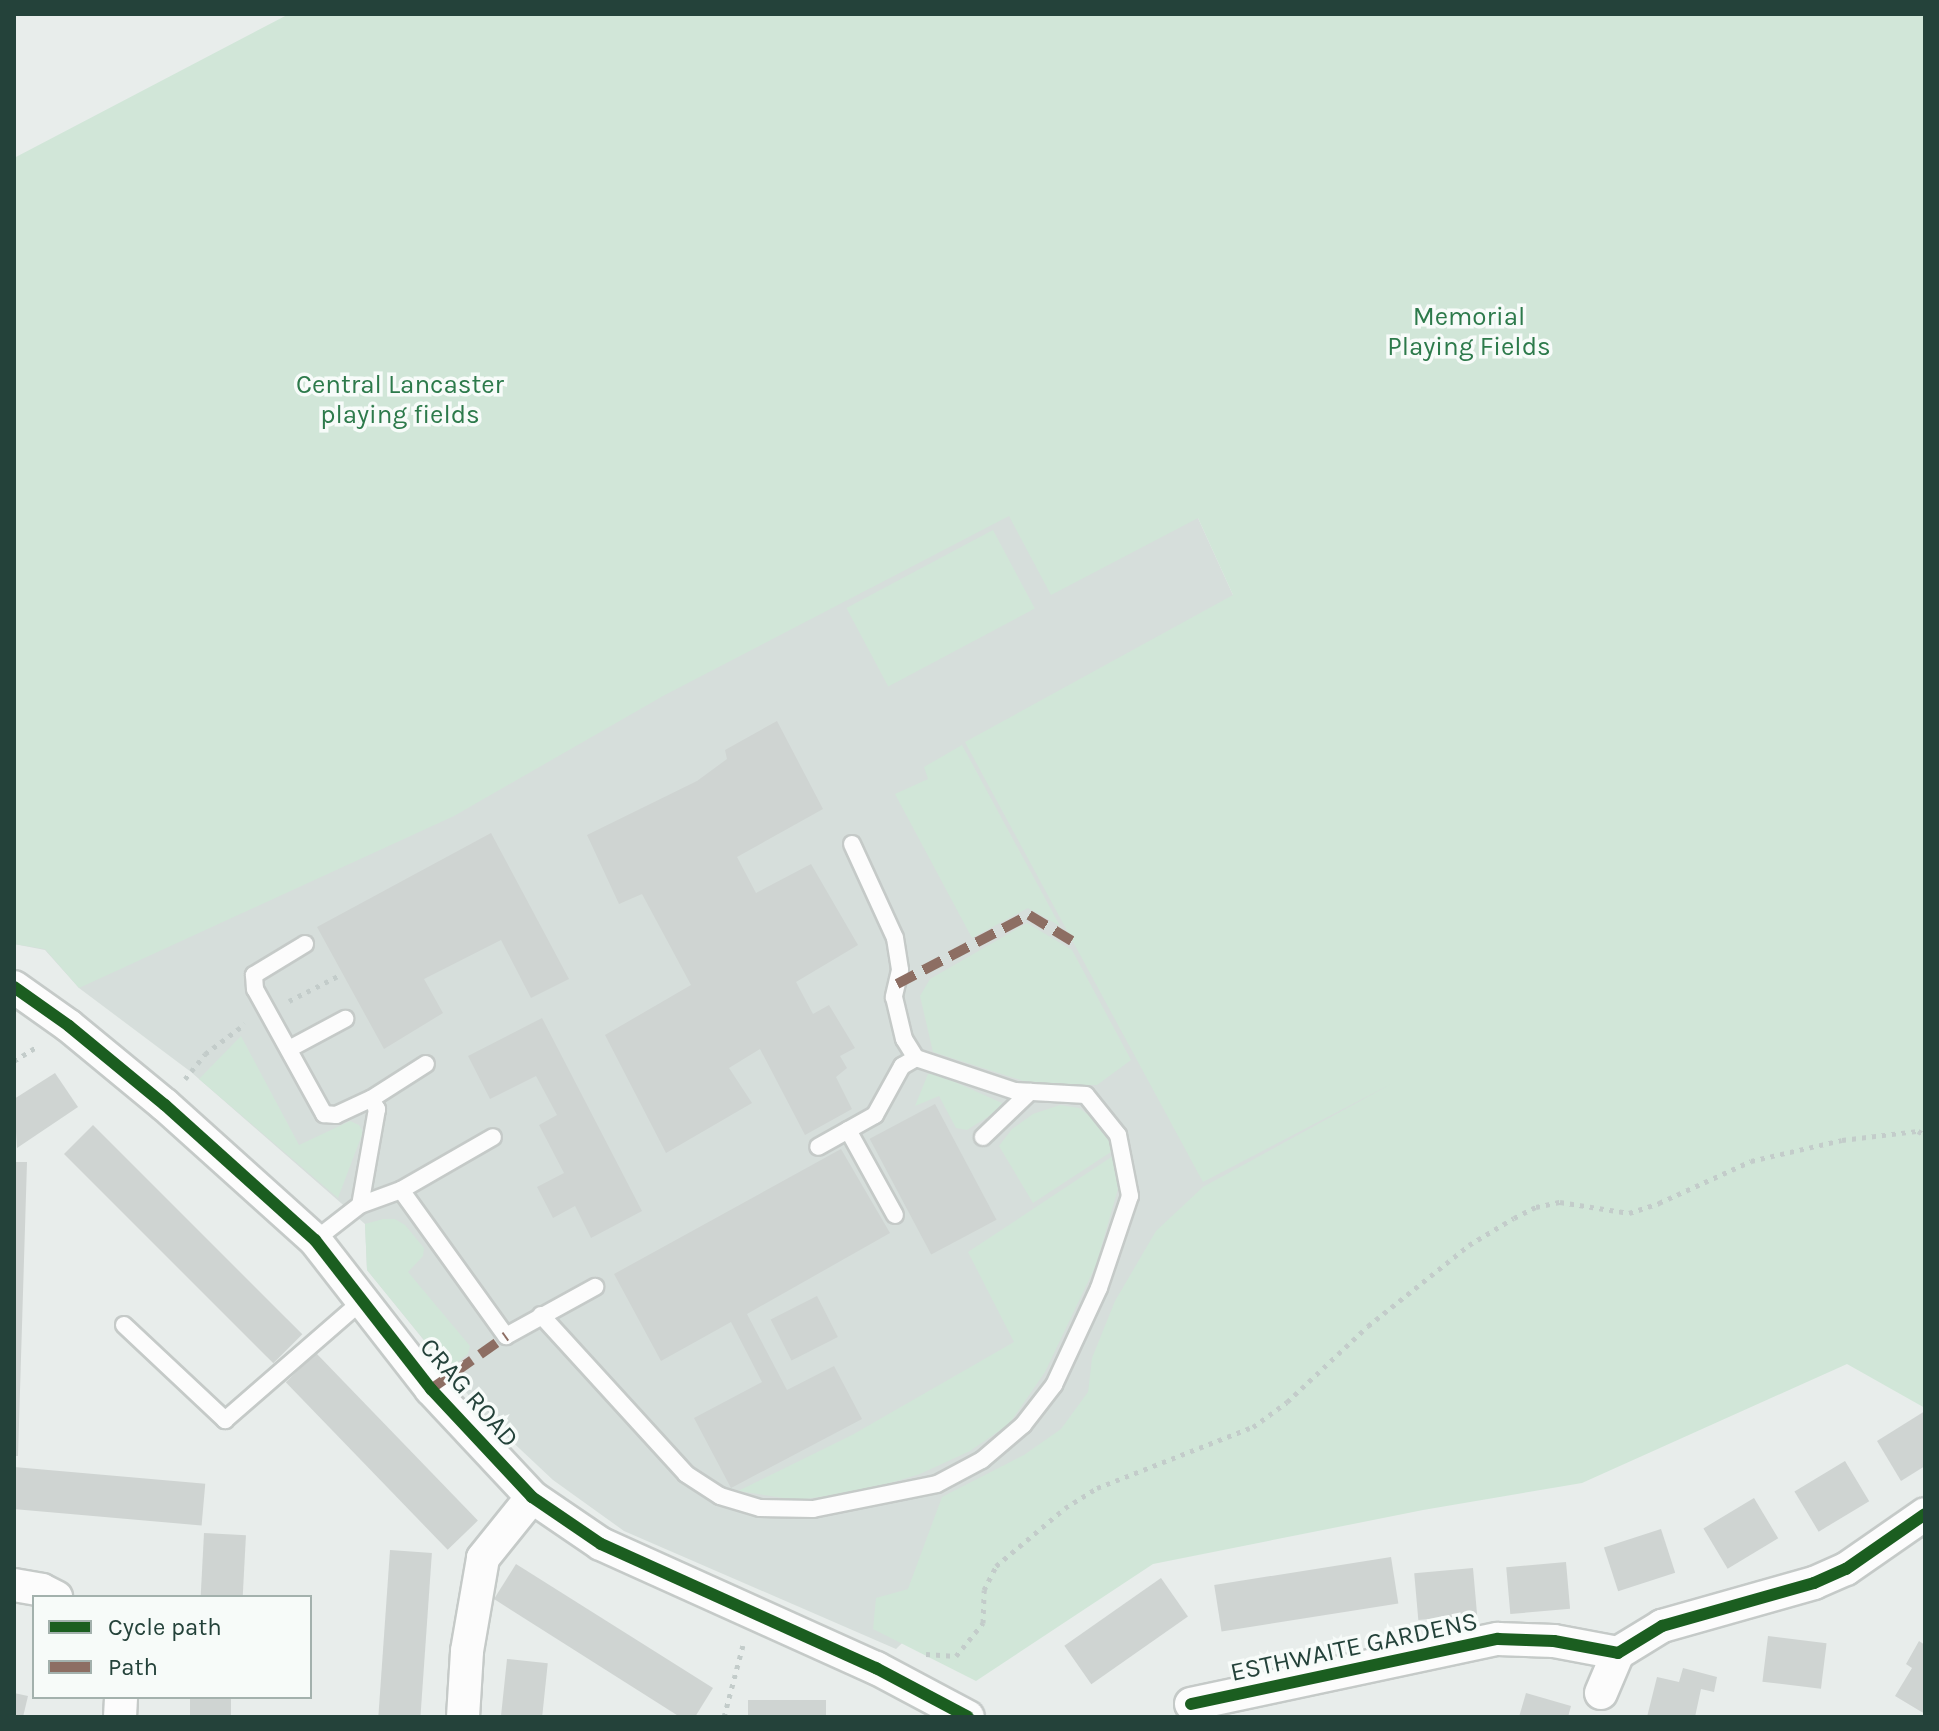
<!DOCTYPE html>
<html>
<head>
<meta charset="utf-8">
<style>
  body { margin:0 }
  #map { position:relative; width:1939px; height:1731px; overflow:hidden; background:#e8edeb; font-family:Karla,sans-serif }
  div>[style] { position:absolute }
  .built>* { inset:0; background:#d6dedb }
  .green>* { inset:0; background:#d1e6d8; transform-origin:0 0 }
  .building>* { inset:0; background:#cfd4d2; transform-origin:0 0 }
  .path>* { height:5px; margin-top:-2.5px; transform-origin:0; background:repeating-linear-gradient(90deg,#c3ccca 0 4px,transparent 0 10px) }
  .roads { filter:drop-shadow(2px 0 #c5cac8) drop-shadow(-2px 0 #c5cac8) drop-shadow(0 2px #c5cac8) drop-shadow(0 -2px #c5cac8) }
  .lane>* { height:16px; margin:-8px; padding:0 8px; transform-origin:8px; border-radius:8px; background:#fcfcfc }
  .street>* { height:32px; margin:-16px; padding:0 16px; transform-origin:16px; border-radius:16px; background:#fcfcfc }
  .quiet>* { height:10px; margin-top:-5px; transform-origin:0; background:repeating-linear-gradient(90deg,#8d6e63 0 20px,transparent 0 30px) }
  .cycleway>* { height:12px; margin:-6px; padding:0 6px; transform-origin:6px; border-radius:6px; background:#1b5e20 }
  span { translate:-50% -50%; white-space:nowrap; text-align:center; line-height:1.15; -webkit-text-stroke:7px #f7fbf9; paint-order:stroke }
  .park-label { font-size:26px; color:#2d7a4b }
  .street-label { font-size:26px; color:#24423a }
  .frame { position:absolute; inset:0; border:16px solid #24423a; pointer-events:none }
  .legend { position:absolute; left:32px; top:1595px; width:280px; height:104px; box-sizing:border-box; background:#f7fbf9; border:2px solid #a3b1ad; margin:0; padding:10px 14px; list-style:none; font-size:24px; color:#24423a }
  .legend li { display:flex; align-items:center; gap:16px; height:40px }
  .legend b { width:40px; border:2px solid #a3b1ad }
</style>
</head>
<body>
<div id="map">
  <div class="built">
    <div style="clip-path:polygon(14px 158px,1198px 518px,1233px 595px,1470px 1041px,1173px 1381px,896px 1649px,624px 1531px,553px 1480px,487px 1418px,367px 1270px,365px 1224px,191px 1072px,79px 988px,45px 950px,14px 944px)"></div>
  </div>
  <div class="green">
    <div style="clip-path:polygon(289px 14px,1925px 14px,1925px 1408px,1847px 1364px,1582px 1483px,1423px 1510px,1153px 1564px,976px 1681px,873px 1629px,876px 1598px,908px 1589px,942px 1497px,1024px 1455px,1061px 1429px,1088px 1392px,1092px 1358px,1115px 1301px,1156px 1231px,1203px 1187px,1391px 1084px,1203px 1182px,965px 742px,1233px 595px,1198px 518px,1051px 595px,1009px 516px,663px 696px,454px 816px,79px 988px,45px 949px,14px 944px,14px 158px)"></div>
    <div style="left:993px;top:530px;width:89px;height:166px;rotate:62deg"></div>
    <div style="clip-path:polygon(962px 745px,1060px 926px,1028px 908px,972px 938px,895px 794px,928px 779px,924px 767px)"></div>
    <div style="clip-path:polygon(1027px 923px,1072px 950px,1131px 1060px,1097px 1085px,1039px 1086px,933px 1052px,920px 996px,930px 979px)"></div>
    <div style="clip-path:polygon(241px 1036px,299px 1145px,350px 1121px,359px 1125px,363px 1132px,338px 1198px,199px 1079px)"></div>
    <div style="clip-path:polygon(928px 1074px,937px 1074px,1002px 1103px,994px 1113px,967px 1130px,956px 1128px,939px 1096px,915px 1106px)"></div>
    <div style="clip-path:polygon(1060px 1105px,1079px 1108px,1099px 1123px,1114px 1150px,1033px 1203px,999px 1146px,1012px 1129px,1033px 1114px)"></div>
    <div style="clip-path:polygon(1113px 1156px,1118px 1189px,1096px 1265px,1045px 1372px,1009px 1424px,970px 1451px,920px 1474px,864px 1491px,797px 1500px,738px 1491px,852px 1435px,1014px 1342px,968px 1252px)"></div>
    <div style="clip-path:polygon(383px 1219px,395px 1219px,405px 1225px,424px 1248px,423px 1256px,408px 1272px,470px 1346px,468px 1354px,455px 1364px,442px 1362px,367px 1270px,365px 1224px)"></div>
  </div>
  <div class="building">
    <div style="clip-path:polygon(777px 721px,823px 809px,737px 857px,756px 893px,811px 864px,858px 945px,796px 982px,813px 1014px,829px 1005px,855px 1048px,840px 1056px,847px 1068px,836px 1077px,852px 1109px,805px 1135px,760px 1049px,729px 1068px,752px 1103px,666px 1153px,605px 1035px,691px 985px,642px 894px,619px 904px,587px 835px,697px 781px,727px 759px,725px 750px)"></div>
    <div style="clip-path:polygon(491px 833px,569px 979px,531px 998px,501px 940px,424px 979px,443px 1013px,384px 1049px,317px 927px)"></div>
    <div style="clip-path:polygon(542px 1018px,642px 1211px,591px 1238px,575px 1206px,553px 1218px,537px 1187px,564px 1173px,539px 1125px,557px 1115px,536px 1076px,490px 1099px,468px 1056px)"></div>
    <div style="clip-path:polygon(55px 1073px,78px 1107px,17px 1148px,14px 1099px)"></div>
    <div style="left:935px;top:1104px;width:131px;height:74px;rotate:62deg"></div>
    <div style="left:93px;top:1125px;width:296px;height:41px;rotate:45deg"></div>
    <div style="clip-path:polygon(841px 1149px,890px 1233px,747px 1314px,787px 1390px,834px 1366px,862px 1419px,731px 1488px,694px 1418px,762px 1382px,731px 1322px,661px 1361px,614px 1274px)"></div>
    <div style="clip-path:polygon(14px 1162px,27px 1162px,18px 1456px,14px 1456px)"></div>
    <div style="left:817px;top:1296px;width:46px;height:52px;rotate:63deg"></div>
    <div style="left:316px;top:1353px;width:233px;height:42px;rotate:46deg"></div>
    <div style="clip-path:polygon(1925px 1411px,1925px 1466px,1901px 1481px,1877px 1441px)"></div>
    <div style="left:1845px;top:1461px;width:47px;height:59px;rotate:59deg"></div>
    <div style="left:14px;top:1467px;width:192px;height:42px;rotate:5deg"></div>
    <div style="left:1754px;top:1498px;width:47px;height:59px;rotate:59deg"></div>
    <div style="left:1661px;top:1529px;width:46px;height:60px;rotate:72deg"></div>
    <div style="left:204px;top:1533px;width:42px;height:64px;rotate:3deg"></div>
    <div style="left:390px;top:1550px;width:42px;height:167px;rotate:4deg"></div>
    <div style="left:1391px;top:1557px;width:47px;height:179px;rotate:81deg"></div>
    <div style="left:1566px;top:1562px;width:47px;height:60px;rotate:85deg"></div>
    <div style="clip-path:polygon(516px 1564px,713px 1688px,695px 1717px,680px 1717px,494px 1599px)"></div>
    <div style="left:1473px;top:1568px;width:47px;height:59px;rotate:85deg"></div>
    <div style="left:1161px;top:1578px;width:47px;height:118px;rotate:55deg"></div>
    <div style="left:1768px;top:1636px;width:59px;height:46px;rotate:7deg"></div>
    <div style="clip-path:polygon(1919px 1641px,1925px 1645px,1925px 1714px,1895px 1696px,1912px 1668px,1906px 1664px)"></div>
    <div style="left:507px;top:1659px;width:41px;height:58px;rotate:6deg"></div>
    <div style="clip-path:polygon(1683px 1668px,1717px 1677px,1714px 1692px,1701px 1689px,1695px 1717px,1647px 1717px,1657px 1677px,1679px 1682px)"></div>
    <div style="clip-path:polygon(14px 1693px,28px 1696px,23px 1717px,14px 1717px)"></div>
    <div style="clip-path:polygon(1526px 1693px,1571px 1706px,1568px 1717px,1519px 1717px)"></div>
    <div style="left:190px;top:1697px;width:41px;height:20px"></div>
    <div style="left:748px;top:1700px;width:78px;height:17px"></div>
  </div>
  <div class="path">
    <div style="left:289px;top:1001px;width:55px;rotate:-27deg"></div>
    <div style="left:14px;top:1061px;width:28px;rotate:-32deg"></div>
    <div style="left:185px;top:1079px;width:32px;rotate:-51deg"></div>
    <div style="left:205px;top:1054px;width:50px;rotate:-36.9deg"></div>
    <div style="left:926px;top:1654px;width:30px;rotate:4deg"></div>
    <div style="left:956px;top:1656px;width:43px;rotate:-50.7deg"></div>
    <div style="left:983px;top:1623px;width:33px;rotate:-88deg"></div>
    <div style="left:984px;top:1590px;width:27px;rotate:-63deg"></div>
    <div style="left:996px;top:1566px;width:90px;rotate:-40deg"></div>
    <div style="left:1065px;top:1508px;width:38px;rotate:-32deg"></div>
    <div style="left:1097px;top:1488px;width:168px;rotate:-21.4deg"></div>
    <div style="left:1253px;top:1427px;width:42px;rotate:-36.3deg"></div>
    <div style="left:1287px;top:1402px;width:111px;rotate:-43.2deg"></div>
    <div style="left:1368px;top:1326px;width:129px;rotate:-38.7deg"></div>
    <div style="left:1469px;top:1245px;width:52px;rotate:-31deg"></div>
    <div style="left:1514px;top:1218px;width:25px;rotate:-27deg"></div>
    <div style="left:1536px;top:1207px;width:25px;rotate:-12deg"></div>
    <div style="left:1560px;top:1202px;width:70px;rotate:9.1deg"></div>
    <div style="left:1629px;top:1213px;width:32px;rotate:-18deg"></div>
    <div style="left:1659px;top:1203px;width:101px;rotate:-24.5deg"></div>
    <div style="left:1751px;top:1161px;width:93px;rotate:-13deg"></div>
    <div style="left:1842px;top:1140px;width:77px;rotate:-6.8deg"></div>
    <div style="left:1918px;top:1131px;width:8px;rotate:30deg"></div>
    <div style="left:724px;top:1717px;width:74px;rotate:-75.2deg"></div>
  </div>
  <div class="roads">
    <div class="lane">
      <div style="left:852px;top:844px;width:103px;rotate:65.4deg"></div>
      <div style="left:895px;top:938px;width:32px;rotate:81deg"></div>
      <div style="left:900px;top:970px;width:28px;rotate:103deg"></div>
      <div style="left:894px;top:997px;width:43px;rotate:76.6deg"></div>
      <div style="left:904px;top:1039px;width:22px;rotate:58deg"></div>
      <div style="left:305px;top:944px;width:60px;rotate:148.7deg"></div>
      <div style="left:254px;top:975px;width:14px;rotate:86deg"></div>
      <div style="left:255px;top:989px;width:143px;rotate:61.1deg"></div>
      <div style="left:324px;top:1114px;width:12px;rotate:5deg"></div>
      <div style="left:336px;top:1115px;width:38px;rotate:-25deg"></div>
      <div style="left:371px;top:1099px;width:12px;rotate:59deg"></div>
      <div style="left:377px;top:1109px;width:97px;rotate:100deg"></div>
      <div style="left:289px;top:1049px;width:64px;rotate:-28.2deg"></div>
      <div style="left:371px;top:1099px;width:65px;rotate:-32.5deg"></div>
      <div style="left:848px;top:1130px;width:97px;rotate:61.1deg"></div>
      <div style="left:983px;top:1137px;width:65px;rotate:-43.8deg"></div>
      <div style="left:401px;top:1190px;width:106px;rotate:-29.9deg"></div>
      <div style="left:315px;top:1240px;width:57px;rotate:-37.9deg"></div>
      <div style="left:360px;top:1205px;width:44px;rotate:-20.1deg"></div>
      <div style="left:401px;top:1190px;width:180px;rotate:54.3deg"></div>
      <div style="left:506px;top:1336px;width:102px;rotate:-28.8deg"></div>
      <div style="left:541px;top:1315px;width:215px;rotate:47.6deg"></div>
      <div style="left:686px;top:1474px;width:40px;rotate:32.9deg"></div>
      <div style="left:720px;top:1496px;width:42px;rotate:16.7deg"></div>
      <div style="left:760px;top:1508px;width:53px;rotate:1.1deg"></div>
      <div style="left:813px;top:1509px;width:126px;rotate:-11.4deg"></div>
      <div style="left:937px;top:1484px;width:51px;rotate:-28.1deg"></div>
      <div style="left:982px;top:1460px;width:54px;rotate:-40.5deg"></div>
      <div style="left:1023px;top:1425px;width:51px;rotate:-52.2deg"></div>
      <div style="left:1054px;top:1385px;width:107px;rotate:-65.1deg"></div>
      <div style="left:1099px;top:1288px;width:97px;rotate:-71.4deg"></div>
      <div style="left:1130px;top:1196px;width:62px;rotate:-101.1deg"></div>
      <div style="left:1118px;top:1135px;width:51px;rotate:-128.7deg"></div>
      <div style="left:1086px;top:1095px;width:71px;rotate:-176.8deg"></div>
      <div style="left:1015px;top:1091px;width:104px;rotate:-161.6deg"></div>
      <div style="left:916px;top:1058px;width:16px;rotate:150deg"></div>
      <div style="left:902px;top:1066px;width:56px;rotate:118.9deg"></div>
      <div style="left:875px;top:1115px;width:65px;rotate:150.7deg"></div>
      <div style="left:124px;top:1325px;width:139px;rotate:43.2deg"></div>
      <div style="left:225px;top:1420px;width:184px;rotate:-41deg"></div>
    </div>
    <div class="street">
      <div style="left:14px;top:987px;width:67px;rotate:35.3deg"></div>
      <div style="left:69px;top:1026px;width:124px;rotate:39.5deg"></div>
      <div style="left:165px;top:1105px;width:202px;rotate:42deg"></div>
      <div style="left:315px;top:1240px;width:189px;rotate:52.1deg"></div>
      <div style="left:431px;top:1389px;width:148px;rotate:46.9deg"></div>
      <div style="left:532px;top:1497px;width:83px;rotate:34.3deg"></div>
      <div style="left:601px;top:1544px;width:302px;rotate:24.3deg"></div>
      <div style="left:876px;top:1668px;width:104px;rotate:28deg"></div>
      <div style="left:14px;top:1585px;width:28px;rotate:10deg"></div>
      <div style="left:42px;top:1590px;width:16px;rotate:27deg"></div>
      <div style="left:1601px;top:1693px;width:43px;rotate:-67deg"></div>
      <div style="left:1191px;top:1704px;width:314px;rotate:-12deg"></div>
      <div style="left:1498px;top:1639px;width:56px;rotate:2deg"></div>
      <div style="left:1554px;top:1641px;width:65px;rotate:10.6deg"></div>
      <div style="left:1618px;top:1653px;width:52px;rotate:-31.5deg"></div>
      <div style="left:1662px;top:1626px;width:158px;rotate:-15.8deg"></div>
      <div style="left:1814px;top:1583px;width:35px;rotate:-24deg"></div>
      <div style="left:1846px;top:1569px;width:96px;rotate:-34.8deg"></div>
      <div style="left:120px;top:1717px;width:20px;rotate:-87deg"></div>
      <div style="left:463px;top:1717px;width:66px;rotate:-86.5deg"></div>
      <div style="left:467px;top:1651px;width:94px;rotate:-80.2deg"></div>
      <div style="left:483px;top:1558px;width:78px;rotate:-51.2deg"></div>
    </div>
  </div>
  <div class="quiet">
    <div style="left:897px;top:984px;width:149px;rotate:-27.6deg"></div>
    <div style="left:1029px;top:915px;width:50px;rotate:31.2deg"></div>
    <div style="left:431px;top:1389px;width:92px;rotate:-35.2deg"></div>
  </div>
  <div class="cycleway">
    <div style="left:14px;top:987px;width:67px;rotate:35.3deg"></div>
    <div style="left:69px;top:1026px;width:124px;rotate:39.5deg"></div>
    <div style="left:165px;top:1105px;width:202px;rotate:42deg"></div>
    <div style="left:315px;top:1240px;width:189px;rotate:52.1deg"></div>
    <div style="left:431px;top:1389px;width:148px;rotate:46.9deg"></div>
    <div style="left:532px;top:1497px;width:83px;rotate:34.3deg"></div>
    <div style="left:601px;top:1544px;width:302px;rotate:24.3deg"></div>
    <div style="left:876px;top:1668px;width:104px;rotate:28deg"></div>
    <div style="left:1191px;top:1704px;width:314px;rotate:-12deg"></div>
    <div style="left:1498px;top:1639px;width:56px;rotate:2deg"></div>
    <div style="left:1554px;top:1641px;width:65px;rotate:10.6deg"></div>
    <div style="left:1618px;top:1653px;width:52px;rotate:-31.5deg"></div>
    <div style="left:1662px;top:1626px;width:158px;rotate:-15.8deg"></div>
    <div style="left:1814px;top:1583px;width:35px;rotate:-24deg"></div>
    <div style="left:1846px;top:1569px;width:96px;rotate:-34.8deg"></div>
  </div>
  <div class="park-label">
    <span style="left:1469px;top:332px">Memorial<br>Playing Fields</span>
    <span style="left:400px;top:400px">Central Lancaster<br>playing fields</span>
  </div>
  <div class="street-label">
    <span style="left:469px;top:1393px;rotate:49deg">CRAG ROAD</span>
    <span style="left:1354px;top:1647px;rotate:-12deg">ESTHWAITE GARDENS</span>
  </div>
  <div class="frame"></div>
  <ul class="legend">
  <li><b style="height:10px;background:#1b5e20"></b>Cycle path</li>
  <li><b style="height:10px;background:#8d6e63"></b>Path</li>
  </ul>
</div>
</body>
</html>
